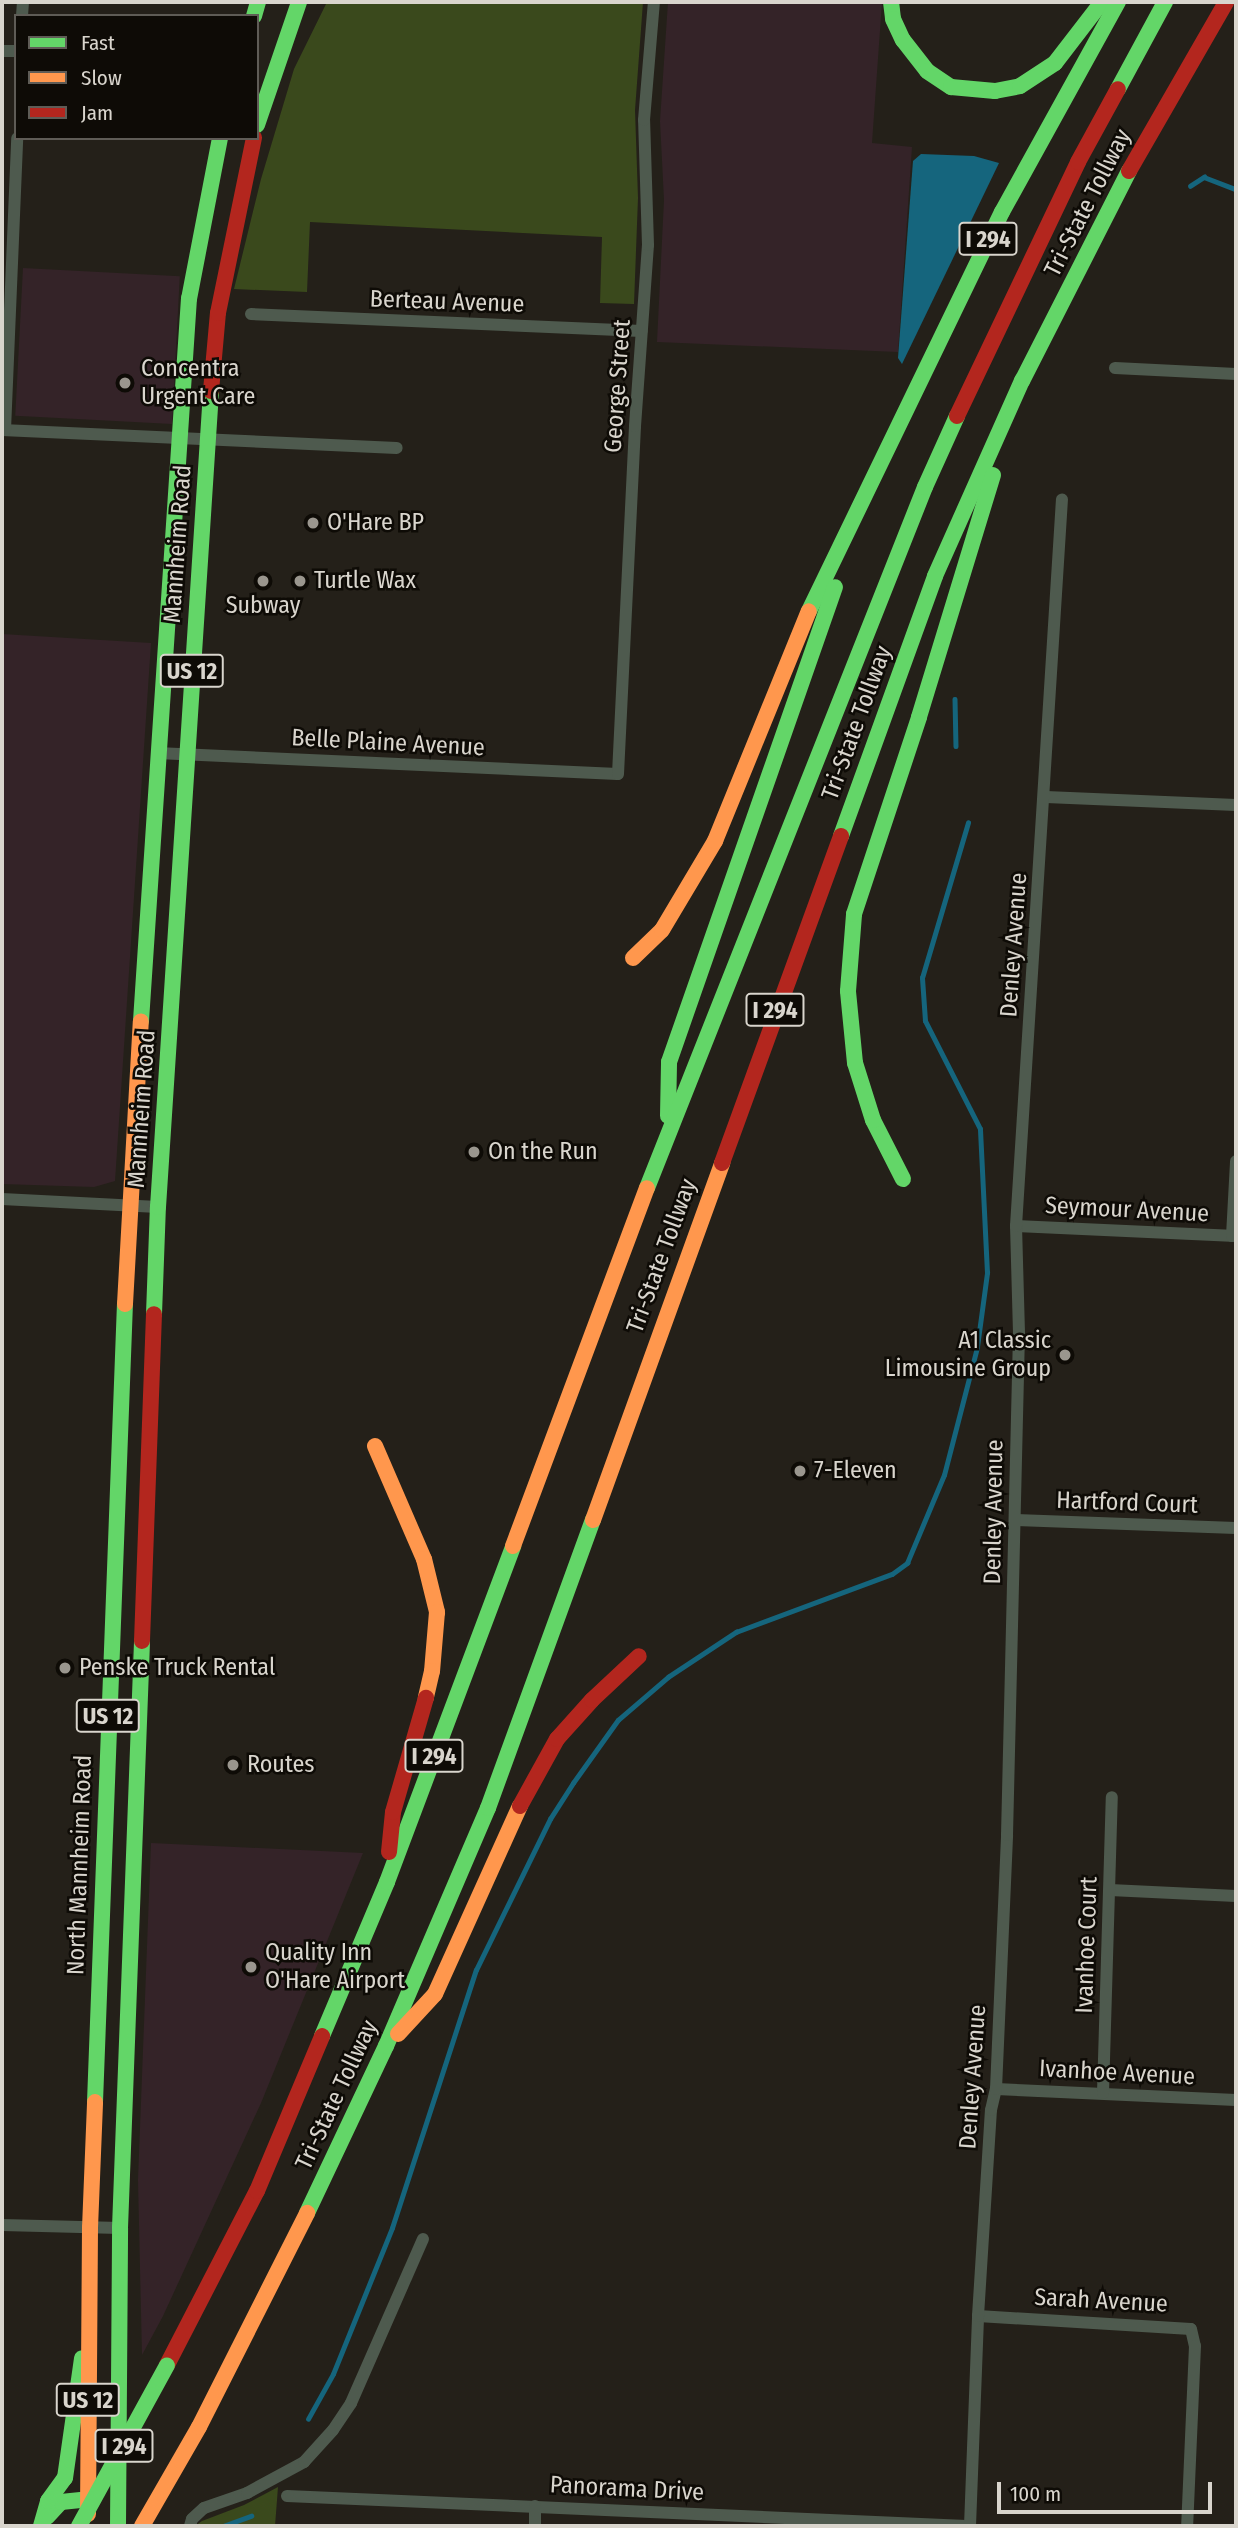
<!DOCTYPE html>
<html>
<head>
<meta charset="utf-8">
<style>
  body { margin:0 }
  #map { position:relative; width:1238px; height:2528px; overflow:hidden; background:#242019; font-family:"Fira Sans Condensed",sans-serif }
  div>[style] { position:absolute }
  .commercial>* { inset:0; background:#342328; transform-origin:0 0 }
  .green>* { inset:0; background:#3a491c }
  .water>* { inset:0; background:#15657d }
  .stream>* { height:4.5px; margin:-2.25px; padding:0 2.25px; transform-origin:2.25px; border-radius:2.25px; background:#15657d }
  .street>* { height:12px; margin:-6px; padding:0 6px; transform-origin:6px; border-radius:6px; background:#4e5a4e }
  .fast>* { height:16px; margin:-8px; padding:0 8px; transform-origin:8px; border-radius:8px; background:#63d668 }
  .slow>* { height:16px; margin:-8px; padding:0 8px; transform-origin:8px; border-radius:8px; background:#ff974d }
  .jam>* { height:16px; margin:-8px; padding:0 8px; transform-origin:8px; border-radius:8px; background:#b3261e }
  .fast-bridge>* { height:16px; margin:-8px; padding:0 8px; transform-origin:8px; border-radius:8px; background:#63d668 }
  .dots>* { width:19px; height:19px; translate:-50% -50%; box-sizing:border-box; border:4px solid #0e0b06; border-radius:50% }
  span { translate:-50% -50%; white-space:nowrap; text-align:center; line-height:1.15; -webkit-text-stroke:5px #0e0b06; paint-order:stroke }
  .shield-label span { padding:2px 5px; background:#0e0b06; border:2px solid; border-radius:5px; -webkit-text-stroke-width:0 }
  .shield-label { font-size:23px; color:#d9d5cd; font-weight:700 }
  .street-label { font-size:24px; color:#d9d5cd }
  .poi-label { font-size:24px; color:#d9d5cd }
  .left { translate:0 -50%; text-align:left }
  .right { translate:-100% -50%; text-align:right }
  .frame { position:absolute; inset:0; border:4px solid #d9d5cd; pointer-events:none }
  .legend { position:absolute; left:14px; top:14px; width:245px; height:126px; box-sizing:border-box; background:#0e0b06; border:2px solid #5f5c56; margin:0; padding:9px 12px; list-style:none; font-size:21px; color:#d9d5cd }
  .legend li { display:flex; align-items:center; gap:14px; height:35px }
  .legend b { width:35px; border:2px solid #5f5c56 }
  .scale { position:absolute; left:997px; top:2482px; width:215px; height:32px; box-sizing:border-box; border:4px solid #d9d5cd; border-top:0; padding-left:9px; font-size:21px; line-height:24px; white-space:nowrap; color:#d9d5cd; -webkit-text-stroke:5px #0e0b06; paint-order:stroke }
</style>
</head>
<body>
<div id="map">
  <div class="commercial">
    <div style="clip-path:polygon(668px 2px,882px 2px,872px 143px,912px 147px,898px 352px,657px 342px,664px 200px,660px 121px)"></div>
    <div style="left:23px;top:268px;width:157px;height:148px;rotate:3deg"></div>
    <div style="clip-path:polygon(2px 634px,151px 643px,115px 1181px,94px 1187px,2px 1184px)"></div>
    <div style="clip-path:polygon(151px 1843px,363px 1853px,261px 2103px,163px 2316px,142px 2355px,138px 2180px)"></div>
  </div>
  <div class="green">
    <div style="clip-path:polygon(327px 2px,643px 2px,635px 110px,638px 198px,634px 304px,600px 303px,602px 237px,310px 222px,307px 292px,234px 289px,261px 179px,294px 69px)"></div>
    <div style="clip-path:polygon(278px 2487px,275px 2526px,195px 2526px,202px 2521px,244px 2505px)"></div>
  </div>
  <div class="water">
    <div style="clip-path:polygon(921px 154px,974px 156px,999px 163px,902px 364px,898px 358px,913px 161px)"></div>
  </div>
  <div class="stream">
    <div style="left:1190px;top:186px;width:17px;rotate:-33deg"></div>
    <div style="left:1204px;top:177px;width:34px;rotate:21deg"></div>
    <div style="left:955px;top:699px;width:47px;rotate:88.8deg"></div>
    <div style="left:308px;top:2419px;width:51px;rotate:-60.9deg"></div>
    <div style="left:333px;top:2374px;width:157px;rotate:-68deg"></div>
    <div style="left:392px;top:2228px;width:271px;rotate:-72deg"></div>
    <div style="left:476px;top:1970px;width:168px;rotate:-63.9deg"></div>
    <div style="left:550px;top:1819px;width:43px;rotate:-57.4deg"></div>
    <div style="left:573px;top:1783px;width:77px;rotate:-54.5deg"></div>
    <div style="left:618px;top:1720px;width:66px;rotate:-40.7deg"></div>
    <div style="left:668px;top:1677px;width:82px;rotate:-33.5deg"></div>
    <div style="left:736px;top:1632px;width:166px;rotate:-20.4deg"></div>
    <div style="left:892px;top:1574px;width:19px;rotate:-36deg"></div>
    <div style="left:907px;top:1563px;width:95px;rotate:-67.2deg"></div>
    <div style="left:944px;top:1475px;width:132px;rotate:-75.5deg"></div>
    <div style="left:977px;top:1347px;width:75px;rotate:-82.3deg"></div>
    <div style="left:987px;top:1273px;width:144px;rotate:-92.8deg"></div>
    <div style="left:980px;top:1129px;width:121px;rotate:-117deg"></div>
    <div style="left:925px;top:1021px;width:43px;rotate:-94deg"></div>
    <div style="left:922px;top:978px;width:162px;rotate:-73.5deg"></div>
    <div style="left:223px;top:2526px;width:30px;rotate:-20deg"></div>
  </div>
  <div class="street">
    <div style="left:22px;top:16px;width:14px;rotate:-86deg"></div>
    <div style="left:2px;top:51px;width:14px"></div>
    <div style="left:251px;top:314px;width:391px;rotate:2.5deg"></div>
    <div style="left:1115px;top:368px;width:121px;rotate:2.8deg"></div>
    <div style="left:2px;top:430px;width:395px;rotate:2.6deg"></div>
    <div style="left:5px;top:430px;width:292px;rotate:-87.6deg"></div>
    <div style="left:157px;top:753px;width:461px;rotate:2.6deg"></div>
    <div style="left:618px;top:774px;width:348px;rotate:-87.2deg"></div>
    <div style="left:635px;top:426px;width:181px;rotate:-85.9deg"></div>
    <div style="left:648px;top:245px;width:125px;rotate:-91.8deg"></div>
    <div style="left:644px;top:120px;width:118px;rotate:-85.2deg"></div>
    <div style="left:1046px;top:797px;width:190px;rotate:2.4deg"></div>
    <div style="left:2px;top:1199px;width:156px;rotate:2.9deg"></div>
    <div style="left:1016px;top:1226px;width:220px;rotate:2.6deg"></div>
    <div style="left:1232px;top:1236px;width:75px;rotate:-86.9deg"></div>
    <div style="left:1016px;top:1520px;width:220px;rotate:2.1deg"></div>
    <div style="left:1110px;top:1890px;width:126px;rotate:2.7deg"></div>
    <div style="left:996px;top:2089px;width:240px;rotate:2.6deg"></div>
    <div style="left:1103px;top:2093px;width:296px;rotate:-88.3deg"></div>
    <div style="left:2px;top:2225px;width:118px;rotate:1.5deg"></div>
    <div style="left:978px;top:2316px;width:213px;rotate:3.5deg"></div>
    <div style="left:1191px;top:2329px;width:17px;rotate:77deg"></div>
    <div style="left:1195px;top:2346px;width:180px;rotate:92.5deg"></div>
    <div style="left:287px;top:2496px;width:680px;rotate:2.53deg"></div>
    <div style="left:190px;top:2526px;width:7px;rotate:-74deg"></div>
    <div style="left:192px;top:2519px;width:16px;rotate:-43deg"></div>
    <div style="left:204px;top:2508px;width:46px;rotate:-19.2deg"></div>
    <div style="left:247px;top:2493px;width:65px;rotate:-28.5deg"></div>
    <div style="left:304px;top:2462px;width:43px;rotate:-47.8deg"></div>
    <div style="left:333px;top:2430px;width:32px;rotate:-56deg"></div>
    <div style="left:351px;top:2403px;width:179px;rotate:-66.3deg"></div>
    <div style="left:535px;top:2526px;width:20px;rotate:-90deg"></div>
    <div style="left:970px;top:2526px;width:210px;rotate:-87.8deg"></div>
    <div style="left:978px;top:2316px;width:206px;rotate:-86.4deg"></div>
    <div style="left:991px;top:2110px;width:22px;rotate:-77deg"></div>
    <div style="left:996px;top:2089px;width:254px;rotate:-87.5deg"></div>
    <div style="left:1007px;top:1835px;width:502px;rotate:-88.63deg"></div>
    <div style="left:1019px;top:1333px;width:107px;rotate:-91.6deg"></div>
    <div style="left:1016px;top:1226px;width:728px;rotate:-86.38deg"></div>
  </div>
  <div class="fast">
    <div style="left:891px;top:2px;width:17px;rotate:83deg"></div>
    <div style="left:893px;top:19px;width:23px;rotate:65deg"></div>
    <div style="left:903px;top:40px;width:39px;rotate:52deg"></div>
    <div style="left:927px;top:71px;width:29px;rotate:34deg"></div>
    <div style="left:951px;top:87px;width:44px;rotate:5.2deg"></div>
    <div style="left:995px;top:91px;width:25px;rotate:-11deg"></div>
    <div style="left:1020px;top:86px;width:42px;rotate:-33.3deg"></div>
    <div style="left:1055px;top:63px;width:77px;rotate:-52.4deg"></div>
    <div style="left:254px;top:16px;width:15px;rotate:-74deg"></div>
    <div style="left:1118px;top:89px;width:99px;rotate:-61.6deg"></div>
    <div style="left:257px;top:125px;width:130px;rotate:-71.1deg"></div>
    <div style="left:809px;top:611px;width:443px;rotate:-64.2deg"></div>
    <div style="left:1002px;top:212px;width:240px;rotate:-61.1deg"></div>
    <div style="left:841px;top:836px;width:276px;rotate:-70.1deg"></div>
    <div style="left:935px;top:576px;width:214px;rotate:-66deg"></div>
    <div style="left:1022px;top:381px;width:236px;rotate:-63deg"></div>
    <div style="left:141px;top:1021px;width:724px;rotate:-86.2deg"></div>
    <div style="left:189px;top:299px;width:164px;rotate:-79.1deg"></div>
    <div style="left:668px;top:1116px;width:54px;rotate:-88.9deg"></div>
    <div style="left:669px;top:1062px;width:503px;rotate:-70.74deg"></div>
    <div style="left:903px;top:1179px;width:66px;rotate:-117deg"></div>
    <div style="left:873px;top:1120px;width:60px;rotate:-107.5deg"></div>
    <div style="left:855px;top:1063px;width:72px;rotate:-95.6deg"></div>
    <div style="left:848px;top:991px;width:77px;rotate:-85.5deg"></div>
    <div style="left:854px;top:914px;width:207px;rotate:-71.7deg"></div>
    <div style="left:919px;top:717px;width:253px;rotate:-73deg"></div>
    <div style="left:647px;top:1188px;width:754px;rotate:-68.37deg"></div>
    <div style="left:925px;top:487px;width:78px;rotate:-65.7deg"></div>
    <div style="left:154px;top:1314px;width:107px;rotate:-87.9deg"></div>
    <div style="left:158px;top:1207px;width:818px;rotate:-86.28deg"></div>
    <div style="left:322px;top:2036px;width:167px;rotate:-67.1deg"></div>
    <div style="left:387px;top:1882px;width:359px;rotate:-69.4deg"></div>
    <div style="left:95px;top:2102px;width:799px;rotate:-87.85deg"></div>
    <div style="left:307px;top:2213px;width:185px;rotate:-64.7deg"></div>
    <div style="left:386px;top:2046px;width:259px;rotate:-66.8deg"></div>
    <div style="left:488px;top:1808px;width:307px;rotate:-70deg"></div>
    <div style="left:47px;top:2517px;width:21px;rotate:-47deg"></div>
    <div style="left:61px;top:2502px;width:27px;rotate:-6deg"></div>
    <div style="left:41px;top:2526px;width:26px;rotate:-74deg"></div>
    <div style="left:48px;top:2501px;width:29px;rotate:-54deg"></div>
    <div style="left:65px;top:2478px;width:121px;rotate:-81.9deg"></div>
    <div style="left:118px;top:2526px;width:298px;rotate:-89.6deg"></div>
    <div style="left:120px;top:2228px;width:587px;rotate:-87.85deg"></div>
  </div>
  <div class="slow">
    <div style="left:633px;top:958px;width:40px;rotate:-44deg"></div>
    <div style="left:662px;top:930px;width:104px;rotate:-59.2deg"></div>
    <div style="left:715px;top:841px;width:248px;rotate:-67.8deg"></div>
    <div style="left:125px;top:1304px;width:283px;rotate:-86.8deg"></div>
    <div style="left:375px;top:1446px;width:123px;rotate:66.6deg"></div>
    <div style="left:424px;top:1559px;width:55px;rotate:76.2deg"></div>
    <div style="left:437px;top:1612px;width:59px;rotate:94.8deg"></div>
    <div style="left:432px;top:1671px;width:28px;rotate:103deg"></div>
    <div style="left:593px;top:1520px;width:380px;rotate:-70.1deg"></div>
    <div style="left:513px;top:1546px;width:382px;rotate:-69.5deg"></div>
    <div style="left:398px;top:2034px;width:54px;rotate:-47.2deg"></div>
    <div style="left:435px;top:1994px;width:206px;rotate:-65.7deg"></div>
    <div style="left:88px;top:2514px;width:286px;rotate:-89.6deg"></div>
    <div style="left:90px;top:2228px;width:126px;rotate:-87.7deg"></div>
    <div style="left:142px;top:2526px;width:114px;rotate:-60.1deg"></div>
    <div style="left:199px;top:2427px;width:240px;rotate:-63.2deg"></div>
  </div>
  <div class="jam">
    <div style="left:1129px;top:171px;width:195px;rotate:-60.1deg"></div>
    <div style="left:211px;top:391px;width:78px;rotate:-84.9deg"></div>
    <div style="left:218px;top:313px;width:179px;rotate:-78.4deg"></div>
    <div style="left:957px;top:416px;width:281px;rotate:-64.5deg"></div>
    <div style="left:1078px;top:162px;width:83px;rotate:-61.3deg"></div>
    <div style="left:722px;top:1163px;width:348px;rotate:-70deg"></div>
    <div style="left:142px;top:1641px;width:327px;rotate:-87.9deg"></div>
    <div style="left:520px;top:1806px;width:77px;rotate:-61.1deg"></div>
    <div style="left:557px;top:1739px;width:52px;rotate:-48.1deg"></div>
    <div style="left:592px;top:1700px;width:64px;rotate:-43.1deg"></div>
    <div style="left:389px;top:1852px;width:40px;rotate:-84.3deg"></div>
    <div style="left:393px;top:1812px;width:119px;rotate:-73.9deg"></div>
    <div style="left:167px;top:2365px;width:196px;rotate:-62.7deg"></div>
    <div style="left:257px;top:2191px;width:168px;rotate:-67.2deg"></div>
  </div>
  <div class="fast-bridge">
    <div style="left:79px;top:2526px;width:183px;rotate:-61.3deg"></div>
  </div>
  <div class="dots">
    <div style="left:125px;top:383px;background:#9a968e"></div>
    <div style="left:313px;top:523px;background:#9a968e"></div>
    <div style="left:263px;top:581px;background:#9a968e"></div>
    <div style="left:300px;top:581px;background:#9a968e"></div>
    <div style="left:474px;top:1152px;background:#9a968e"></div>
    <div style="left:1065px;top:1355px;background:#9a968e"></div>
    <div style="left:800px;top:1471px;background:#9a968e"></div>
    <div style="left:65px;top:1668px;background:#9a968e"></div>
    <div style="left:233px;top:1765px;background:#9a968e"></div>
    <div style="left:251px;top:1967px;background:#9a968e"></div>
  </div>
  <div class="shield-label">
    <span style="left:988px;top:239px">I 294</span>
    <span style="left:192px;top:671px">US 12</span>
    <span style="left:775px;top:1010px">I 294</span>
    <span style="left:108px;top:1716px">US 12</span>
    <span style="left:434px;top:1756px">I 294</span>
    <span style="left:88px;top:2400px">US 12</span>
    <span style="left:124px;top:2446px">I 294</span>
  </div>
  <div class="street-label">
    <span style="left:1088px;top:203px;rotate:-63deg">Tri-State Tollway</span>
    <span style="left:447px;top:302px;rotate:2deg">Berteau Avenue</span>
    <span style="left:618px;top:386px;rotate:-86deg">George Street</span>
    <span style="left:178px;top:544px;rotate:-86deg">Mannheim Road</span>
    <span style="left:857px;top:723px;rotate:-70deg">Tri-State Tollway</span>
    <span style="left:388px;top:743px;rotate:3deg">Belle Plaine Avenue</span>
    <span style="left:1014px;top:945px;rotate:-86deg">Denley Avenue</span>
    <span style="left:142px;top:1109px;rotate:-86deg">Mannheim Road</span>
    <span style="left:1127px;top:1210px;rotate:3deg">Seymour Avenue</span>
    <span style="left:662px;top:1256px;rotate:-70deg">Tri-State Tollway</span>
    <span style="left:1127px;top:1503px;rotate:2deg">Hartford Court</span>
    <span style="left:994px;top:1512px;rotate:-89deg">Denley Avenue</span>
    <span style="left:80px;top:1865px;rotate:-88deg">North Mannheim Road</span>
    <span style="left:1087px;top:1945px;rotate:-88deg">Ivanhoe Court</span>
    <span style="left:1117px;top:2073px;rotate:3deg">Ivanhoe Avenue</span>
    <span style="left:973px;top:2077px;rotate:-86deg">Denley Avenue</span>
    <span style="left:337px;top:2095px;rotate:-65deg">Tri-State Tollway</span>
    <span style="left:1101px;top:2301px;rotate:3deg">Sarah Avenue</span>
    <span style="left:627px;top:2489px;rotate:3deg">Panorama Drive</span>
  </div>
  <div class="poi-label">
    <span class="left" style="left:141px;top:383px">Concentra<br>Urgent Care</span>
    <span class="left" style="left:327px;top:523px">O'Hare BP</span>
    <span class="left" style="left:314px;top:581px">Turtle Wax</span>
    <span style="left:263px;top:606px">Subway</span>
    <span class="left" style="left:488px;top:1152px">On the Run</span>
    <span class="right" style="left:1051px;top:1355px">A1 Classic<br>Limousine Group</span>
    <span class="left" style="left:814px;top:1471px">7-Eleven</span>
    <span class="left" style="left:79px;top:1668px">Penske Truck Rental</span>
    <span class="left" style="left:247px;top:1765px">Routes</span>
    <span class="left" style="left:265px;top:1967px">Quality Inn<br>O'Hare Airport</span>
  </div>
  <div class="frame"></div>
  <ul class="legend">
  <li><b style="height:9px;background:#63d668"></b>Fast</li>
  <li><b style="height:9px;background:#ff974d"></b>Slow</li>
  <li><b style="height:9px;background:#b3261e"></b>Jam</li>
  </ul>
  <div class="scale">100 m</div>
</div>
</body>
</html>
